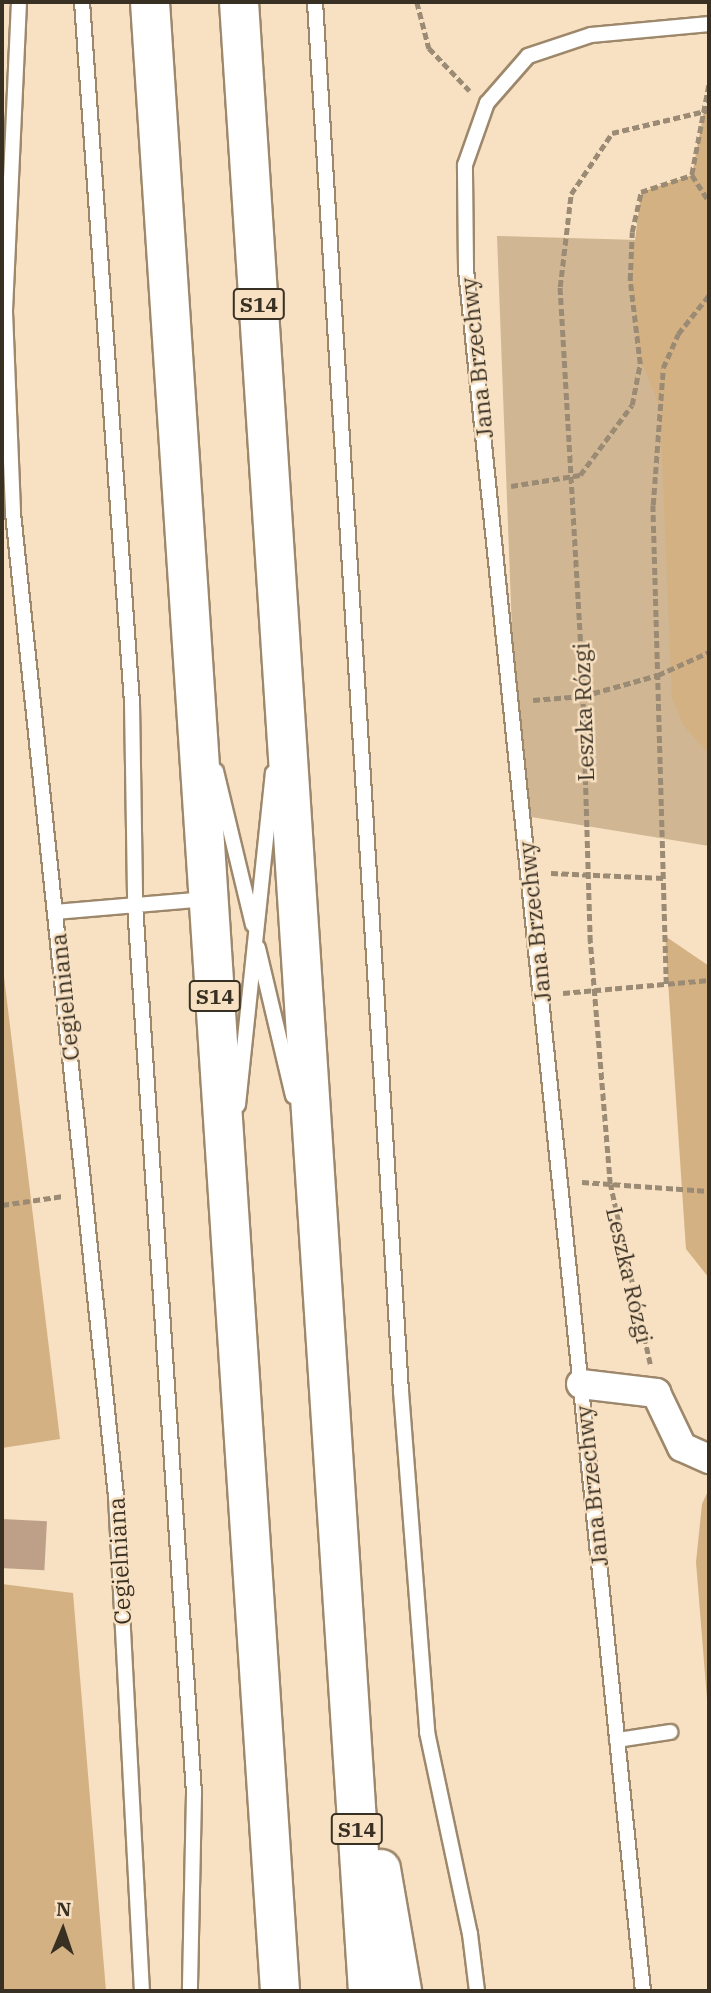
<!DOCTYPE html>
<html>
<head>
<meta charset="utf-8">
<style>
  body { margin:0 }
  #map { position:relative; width:711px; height:1993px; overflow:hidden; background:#f8e1c2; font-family:"IBM Plex Serif",serif }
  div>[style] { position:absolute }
  .green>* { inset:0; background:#d0b693 }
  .forest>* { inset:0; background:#d3b182 }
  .building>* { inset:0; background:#bea089; transform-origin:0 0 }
  .path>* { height:4.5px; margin-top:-2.25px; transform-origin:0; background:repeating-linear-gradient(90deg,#9b8b75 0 7px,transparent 0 10.5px) }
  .roads { filter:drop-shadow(2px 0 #9e886c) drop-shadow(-2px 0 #9e886c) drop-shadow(0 2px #9e886c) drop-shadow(0 -2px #9e886c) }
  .service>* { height:14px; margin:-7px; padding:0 7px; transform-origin:7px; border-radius:7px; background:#fff }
  .minor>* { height:28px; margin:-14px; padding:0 14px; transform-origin:14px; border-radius:14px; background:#fff }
  .motorway>* { height:38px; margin:-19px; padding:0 19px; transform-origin:19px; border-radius:19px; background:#fff }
  span { translate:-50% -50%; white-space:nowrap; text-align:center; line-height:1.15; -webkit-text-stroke:5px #f8e1c2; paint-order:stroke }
  .shield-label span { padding:2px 5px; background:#f8e1c2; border:2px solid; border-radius:5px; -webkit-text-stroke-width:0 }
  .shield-label { font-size:21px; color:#393024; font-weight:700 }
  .street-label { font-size:23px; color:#393024 }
  .frame { position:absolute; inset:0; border:4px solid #393024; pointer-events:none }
  .north { position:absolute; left:28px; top:1895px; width:70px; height:70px; -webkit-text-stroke:5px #f8e1c2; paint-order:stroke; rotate:2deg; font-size:19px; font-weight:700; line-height:28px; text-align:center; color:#393024 }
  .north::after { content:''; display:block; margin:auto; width:24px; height:32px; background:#393024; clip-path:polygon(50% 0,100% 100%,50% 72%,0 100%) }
</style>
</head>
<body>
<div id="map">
  <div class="green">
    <div style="clip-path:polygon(497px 236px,709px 242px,709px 846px,519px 815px)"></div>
  </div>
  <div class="forest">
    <div style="clip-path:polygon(704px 110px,709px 110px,709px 754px,683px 725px,672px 698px,660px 408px,640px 358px,630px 280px,641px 192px,692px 175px)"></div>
    <div style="clip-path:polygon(665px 936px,709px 966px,709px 1278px,686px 1249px)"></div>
    <div style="clip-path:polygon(2px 960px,60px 1439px,2px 1448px)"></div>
    <div style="clip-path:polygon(709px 1489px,709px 1724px,696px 1562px,702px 1504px)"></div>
    <div style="clip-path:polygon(2px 1584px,73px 1593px,106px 1991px,2px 1991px)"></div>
  </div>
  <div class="building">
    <div style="left:2px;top:1519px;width:45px;height:49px;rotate:3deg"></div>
  </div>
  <div class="path">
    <div style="left:417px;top:2px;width:48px;rotate:75.4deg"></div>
    <div style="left:429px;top:48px;width:59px;rotate:46.4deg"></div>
    <div style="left:709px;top:85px;width:92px;rotate:100.7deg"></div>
    <div style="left:692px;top:175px;width:31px;rotate:57deg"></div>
    <div style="left:511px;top:486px;width:70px;rotate:-9.1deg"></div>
    <div style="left:580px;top:475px;width:87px;rotate:-53.4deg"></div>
    <div style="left:632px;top:405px;width:42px;rotate:-79deg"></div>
    <div style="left:640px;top:364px;width:85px;rotate:-96.8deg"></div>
    <div style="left:630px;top:280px;width:48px;rotate:-87.6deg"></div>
    <div style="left:632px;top:232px;width:41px;rotate:-77.3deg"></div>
    <div style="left:641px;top:192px;width:54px;rotate:-18.4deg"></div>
    <div style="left:533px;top:700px;width:50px;rotate:-4.6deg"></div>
    <div style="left:583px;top:696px;width:78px;rotate:-15.6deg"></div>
    <div style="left:658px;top:675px;width:56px;rotate:-24.3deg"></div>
    <div style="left:551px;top:873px;width:113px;rotate:2.5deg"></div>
    <div style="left:666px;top:984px;width:479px;rotate:-91.6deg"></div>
    <div style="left:653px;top:505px;width:137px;rotate:-85.8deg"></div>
    <div style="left:663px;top:368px;width:37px;rotate:-66deg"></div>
    <div style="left:678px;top:334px;width:50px;rotate:-51.5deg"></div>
    <div style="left:563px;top:993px;width:147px;rotate:-5.1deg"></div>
    <div style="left:582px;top:1182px;width:127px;rotate:4.1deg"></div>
    <div style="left:2px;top:1205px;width:62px;rotate:-8.4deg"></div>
    <div style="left:650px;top:1364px;width:184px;rotate:-102.5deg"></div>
    <div style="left:610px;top:1184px;width:243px;rotate:-94.7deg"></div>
    <div style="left:590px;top:942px;width:270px;rotate:-91.7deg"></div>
    <div style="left:582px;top:672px;width:386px;rotate:-93.3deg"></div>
    <div style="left:560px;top:287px;width:94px;rotate:-83.3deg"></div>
    <div style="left:571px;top:194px;width:73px;rotate:-56.1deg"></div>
    <div style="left:612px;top:133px;width:100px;rotate:-13.3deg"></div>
  </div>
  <div class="roads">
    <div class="service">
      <div style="left:19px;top:2px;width:310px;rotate:92.6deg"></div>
      <div style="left:5px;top:312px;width:201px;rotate:87.7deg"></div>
      <div style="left:13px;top:513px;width:988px;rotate:84.02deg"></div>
      <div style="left:116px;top:1496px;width:496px;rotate:87deg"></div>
      <div style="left:82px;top:2px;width:703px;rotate:85.92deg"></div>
      <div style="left:132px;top:703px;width:202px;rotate:89.1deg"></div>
      <div style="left:135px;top:905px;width:891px;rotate:86.2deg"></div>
      <div style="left:194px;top:1794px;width:197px;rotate:91.2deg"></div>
      <div style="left:315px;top:2px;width:1392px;rotate:86.46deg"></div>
      <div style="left:401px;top:1391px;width:342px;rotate:85.6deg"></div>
      <div style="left:427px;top:1732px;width:207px;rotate:78deg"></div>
      <div style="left:470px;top:1934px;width:57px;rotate:83deg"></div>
      <div style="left:216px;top:771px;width:158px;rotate:76.5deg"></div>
      <div style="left:56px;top:912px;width:153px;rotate:-4.9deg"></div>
      <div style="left:258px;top:948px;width:152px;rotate:76.7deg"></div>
      <div style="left:238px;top:1105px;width:334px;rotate:-84deg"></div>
      <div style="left:617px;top:1740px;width:54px;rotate:-8.6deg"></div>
      <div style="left:643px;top:1991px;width:1732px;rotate:-95.87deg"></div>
      <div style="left:466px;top:268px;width:103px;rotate:-90.6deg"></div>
      <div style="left:465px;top:165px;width:66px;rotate:-70.5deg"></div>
      <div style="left:487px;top:103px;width:62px;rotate:-48.9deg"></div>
      <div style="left:528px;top:56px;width:66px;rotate:-18.4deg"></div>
      <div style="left:591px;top:35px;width:119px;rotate:-5.3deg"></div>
    </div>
    <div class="minor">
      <div style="left:581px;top:1384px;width:76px;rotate:6.8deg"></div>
      <div style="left:656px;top:1393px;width:60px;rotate:64.3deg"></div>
      <div style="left:682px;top:1447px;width:30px;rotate:24deg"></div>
    </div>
    <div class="motorway">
      <div style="left:150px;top:2px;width:1993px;rotate:86.26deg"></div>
      <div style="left:239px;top:2px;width:1993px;rotate:86.29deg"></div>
      <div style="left:381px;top:1869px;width:124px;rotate:80.2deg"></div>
    </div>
  </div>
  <div class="shield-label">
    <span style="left:259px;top:304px">S14</span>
    <span style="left:215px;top:996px">S14</span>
    <span style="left:357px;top:1829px">S14</span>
  </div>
  <div class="street-label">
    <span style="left:476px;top:358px;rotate:-96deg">Jana Brzechwy</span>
    <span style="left:583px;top:712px;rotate:-92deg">Leszka Rózgi</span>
    <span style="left:534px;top:922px;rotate:-96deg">Jana Brzechwy</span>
    <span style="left:64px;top:997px;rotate:-96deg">Cegielniana</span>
    <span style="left:630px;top:1275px;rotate:77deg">Leszka Rózgi</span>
    <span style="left:591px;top:1486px;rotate:-96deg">Jana Brzechwy</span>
    <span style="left:119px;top:1561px;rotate:-93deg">Cegielniana</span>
  </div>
  <div class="frame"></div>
  <div class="north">N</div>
</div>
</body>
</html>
